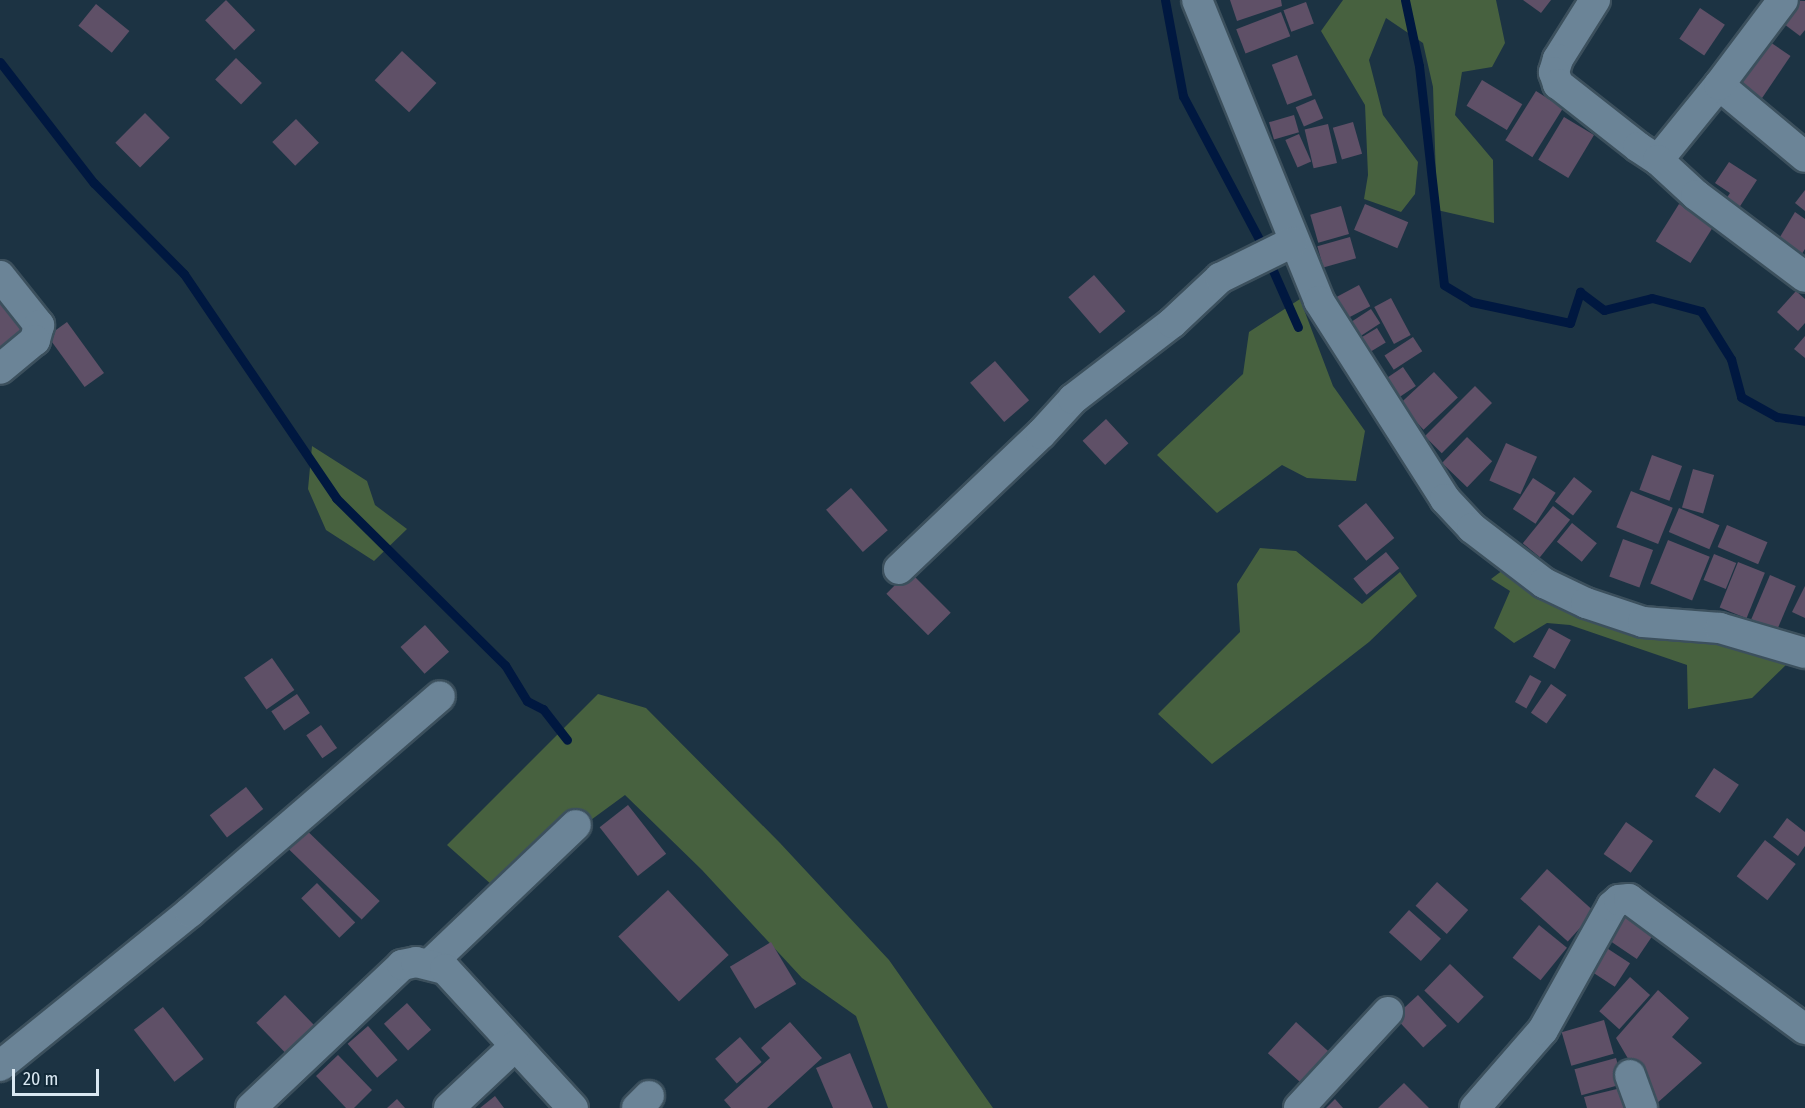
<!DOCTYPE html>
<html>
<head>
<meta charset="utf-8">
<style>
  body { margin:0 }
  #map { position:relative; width:1805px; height:1108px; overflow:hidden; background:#1c3343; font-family:"Fira Sans Condensed",sans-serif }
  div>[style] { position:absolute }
  .green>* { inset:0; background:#47613f }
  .stream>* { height:9px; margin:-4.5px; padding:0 4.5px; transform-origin:4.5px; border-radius:4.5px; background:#001840 }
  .building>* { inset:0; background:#5f5067; transform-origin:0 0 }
  .roads { filter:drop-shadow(2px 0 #3c505d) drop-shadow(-2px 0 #3c505d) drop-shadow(0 2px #3c505d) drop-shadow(0 -2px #3c505d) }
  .minor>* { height:30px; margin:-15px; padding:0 15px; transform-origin:15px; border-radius:15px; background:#6b8497 }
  span { translate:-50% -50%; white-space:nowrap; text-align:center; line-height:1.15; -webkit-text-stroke:4.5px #122938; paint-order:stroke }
  .scale { position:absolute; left:12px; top:1069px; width:87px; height:27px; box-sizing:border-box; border:3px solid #dae8f2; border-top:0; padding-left:8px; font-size:18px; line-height:21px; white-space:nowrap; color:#dae8f2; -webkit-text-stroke:4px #122938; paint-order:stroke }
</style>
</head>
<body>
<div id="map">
  <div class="green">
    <div style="clip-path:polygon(1343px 0,1496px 0,1505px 43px,1492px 67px,1462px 72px,1455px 115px,1493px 160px,1494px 223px,1437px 210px,1433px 87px,1423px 43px,1386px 18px,1369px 60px,1383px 115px,1418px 162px,1415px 194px,1401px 212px,1364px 199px,1368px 175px,1365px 105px,1321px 31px)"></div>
    <div style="clip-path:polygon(1300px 299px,1333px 386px,1365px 431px,1356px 481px,1307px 478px,1282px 465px,1217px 513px,1157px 455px,1243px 374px,1249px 332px)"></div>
    <div style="clip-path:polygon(312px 446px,367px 481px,375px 505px,407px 529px,374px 561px,326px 530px,308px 489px)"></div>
    <div style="clip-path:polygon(1260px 548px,1296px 551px,1362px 604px,1400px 572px,1417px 596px,1369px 642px,1212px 764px,1158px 714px,1240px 632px,1237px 584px)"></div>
    <div style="clip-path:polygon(1503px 570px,1632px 631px,1738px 647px,1788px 663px,1752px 698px,1688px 709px,1687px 665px,1570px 625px,1547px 623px,1514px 643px,1494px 628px,1510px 591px,1491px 579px)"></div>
    <div style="clip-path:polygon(598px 694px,646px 708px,780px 843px,889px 960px,993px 1108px,888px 1108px,856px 1016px,802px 978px,702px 870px,625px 795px,554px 847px,501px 893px,447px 845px)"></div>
  </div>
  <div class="stream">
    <div style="left:1165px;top:0;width:98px;rotate:79.4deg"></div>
    <div style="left:1183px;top:96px;width:164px;rotate:62deg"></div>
    <div style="left:1260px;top:241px;width:94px;rotate:66.2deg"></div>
    <div style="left:1405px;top:0;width:67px;rotate:78deg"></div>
    <div style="left:1419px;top:66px;width:220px;rotate:83.5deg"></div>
    <div style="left:1444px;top:285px;width:33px;rotate:31deg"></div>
    <div style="left:1472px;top:302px;width:100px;rotate:12.1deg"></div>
    <div style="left:1570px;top:323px;width:33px;rotate:-72deg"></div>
    <div style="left:1580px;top:292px;width:30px;rotate:37deg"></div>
    <div style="left:1604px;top:310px;width:49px;rotate:-14deg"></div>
    <div style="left:1652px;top:298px;width:51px;rotate:14.9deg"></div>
    <div style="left:1701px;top:311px;width:57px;rotate:58deg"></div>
    <div style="left:1731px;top:359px;width:39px;rotate:75deg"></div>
    <div style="left:1741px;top:397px;width:41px;rotate:29.1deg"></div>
    <div style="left:1777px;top:417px;width:28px;rotate:8deg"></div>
    <div style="left:0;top:62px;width:153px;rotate:52.2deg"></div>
    <div style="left:94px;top:183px;width:128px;rotate:45.3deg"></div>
    <div style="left:184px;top:274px;width:271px;rotate:55.8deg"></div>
    <div style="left:336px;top:498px;width:238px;rotate:44.7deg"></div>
    <div style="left:505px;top:665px;width:42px;rotate:58.6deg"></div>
    <div style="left:527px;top:701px;width:18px;rotate:27deg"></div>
    <div style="left:543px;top:709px;width:39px;rotate:52deg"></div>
  </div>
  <div class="building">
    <div style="left:226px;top:0;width:42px;height:29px;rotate:46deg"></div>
    <div style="clip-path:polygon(1230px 0,1281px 0,1282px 6px,1237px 21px)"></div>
    <div style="clip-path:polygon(1523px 0,1551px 0,1541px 13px)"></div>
    <div style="clip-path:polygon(1784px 0,1805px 1px,1805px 30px,1800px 36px,1772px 15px)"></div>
    <div style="left:1306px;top:2px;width:23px;height:24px;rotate:70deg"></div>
    <div style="left:96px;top:4px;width:43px;height:28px;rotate:39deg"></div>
    <div style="left:1700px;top:8px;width:30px;height:37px;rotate:34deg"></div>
    <div style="left:1281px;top:12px;width:26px;height:48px;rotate:69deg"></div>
    <div style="left:1764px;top:38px;width:32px;height:56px;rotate:34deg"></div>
    <div style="left:402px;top:51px;width:47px;height:40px;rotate:43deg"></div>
    <div style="left:1297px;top:55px;width:43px;height:27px;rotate:69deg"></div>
    <div style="left:236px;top:58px;width:36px;height:30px;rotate:44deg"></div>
    <div style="left:1482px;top:80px;width:47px;height:30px;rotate:31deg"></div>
    <div style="left:1536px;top:91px;width:32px;height:58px;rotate:32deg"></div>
    <div style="left:1315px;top:99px;width:21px;height:21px;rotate:67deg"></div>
    <div style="left:145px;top:113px;width:35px;height:42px;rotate:45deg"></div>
    <div style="left:1294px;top:115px;width:18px;height:26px;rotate:74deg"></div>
    <div style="left:1564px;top:117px;width:35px;height:50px;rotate:31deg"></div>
    <div style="left:296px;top:119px;width:33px;height:33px;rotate:46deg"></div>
    <div style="left:1353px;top:122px;width:33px;height:21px;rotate:74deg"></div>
    <div style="left:1328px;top:124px;width:40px;height:24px;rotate:77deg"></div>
    <div style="left:1299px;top:134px;width:30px;height:15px;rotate:66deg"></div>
    <div style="clip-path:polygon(1729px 162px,1757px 180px,1735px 214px,1722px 205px,1730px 193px,1715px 183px)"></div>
    <div style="clip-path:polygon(1805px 190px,1805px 211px,1795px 203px)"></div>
    <div style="left:1365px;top:204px;width:47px;height:28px;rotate:23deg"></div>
    <div style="left:1679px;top:204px;width:41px;height:44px;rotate:32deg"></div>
    <div style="left:1341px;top:206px;width:29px;height:32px;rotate:74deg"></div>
    <div style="clip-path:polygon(1795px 212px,1805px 219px,1805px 249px,1800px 257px,1777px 242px)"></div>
    <div style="left:1350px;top:237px;width:22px;height:34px;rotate:74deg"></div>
    <div style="left:1094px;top:275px;width:48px;height:34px;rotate:49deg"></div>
    <div style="left:1359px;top:285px;width:24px;height:35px;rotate:62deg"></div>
    <div style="clip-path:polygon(1796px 291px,1805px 299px,1805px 323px,1798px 331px,1777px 312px)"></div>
    <div style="clip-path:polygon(0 294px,28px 330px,0 351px)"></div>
    <div style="left:1391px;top:298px;width:42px;height:19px;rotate:62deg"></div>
    <div style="left:1371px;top:309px;width:17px;height:33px;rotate:57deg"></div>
    <div style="left:67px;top:322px;width:63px;height:24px;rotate:54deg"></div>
    <div style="left:1377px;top:328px;width:17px;height:28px;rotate:59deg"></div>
    <div style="clip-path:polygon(1805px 336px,1805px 358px,1794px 349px)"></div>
    <div style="left:1413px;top:337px;width:17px;height:34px;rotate:57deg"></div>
    <div style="left:995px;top:361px;width:52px;height:33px;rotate:49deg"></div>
    <div style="left:1403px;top:367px;width:23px;height:24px;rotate:56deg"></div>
    <div style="left:1434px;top:372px;width:35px;height:47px;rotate:47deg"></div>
    <div style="left:1475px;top:386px;width:24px;height:71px;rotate:45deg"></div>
    <div style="left:1106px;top:419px;width:33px;height:32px;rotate:47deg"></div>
    <div style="left:1467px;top:437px;width:35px;height:36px;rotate:44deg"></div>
    <div style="left:1506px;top:443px;width:34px;height:41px;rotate:24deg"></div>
    <div style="left:1652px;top:455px;width:32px;height:37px;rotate:20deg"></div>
    <div style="left:1693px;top:469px;width:22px;height:40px;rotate:16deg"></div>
    <div style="left:1574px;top:477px;width:23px;height:31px;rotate:38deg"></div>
    <div style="left:1533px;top:478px;width:27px;height:37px;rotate:33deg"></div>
    <div style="left:851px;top:488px;width:56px;height:33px;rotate:49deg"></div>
    <div style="left:1631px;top:491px;width:45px;height:39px;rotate:22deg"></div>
    <div style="left:1366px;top:503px;width:45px;height:36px;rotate:51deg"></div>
    <div style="left:1553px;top:506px;width:22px;height:48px;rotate:39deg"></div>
    <div style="left:1679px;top:508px;width:44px;height:26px;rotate:23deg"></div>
    <div style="left:1572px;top:523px;width:32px;height:24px;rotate:39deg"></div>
    <div style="left:1727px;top:525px;width:44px;height:24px;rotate:23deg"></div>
    <div style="left:1623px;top:539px;width:32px;height:40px;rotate:20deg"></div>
    <div style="left:1668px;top:540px;width:45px;height:47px;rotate:22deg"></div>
    <div style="left:1386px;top:552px;width:21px;height:42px;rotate:51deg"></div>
    <div style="left:1714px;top:554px;width:24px;height:28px;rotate:22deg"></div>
    <div style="left:1738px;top:562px;width:29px;height:49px;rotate:22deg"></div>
    <div style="left:909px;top:571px;width:59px;height:32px;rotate:45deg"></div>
    <div style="left:1770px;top:575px;width:28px;height:48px;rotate:23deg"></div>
    <div style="clip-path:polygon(1805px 586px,1805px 618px,1792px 612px)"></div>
    <div style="left:425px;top:625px;width:36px;height:33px;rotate:48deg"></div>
    <div style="left:1549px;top:628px;width:25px;height:33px;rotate:29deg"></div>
    <div style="left:272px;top:658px;width:39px;height:34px;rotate:55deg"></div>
    <div style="left:1530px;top:675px;width:13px;height:31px;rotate:29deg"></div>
    <div style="left:1551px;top:684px;width:19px;height:35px;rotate:35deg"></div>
    <div style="left:297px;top:694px;width:23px;height:31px;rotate:56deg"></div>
    <div style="left:321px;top:725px;width:28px;height:18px;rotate:55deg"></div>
    <div style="left:1714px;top:768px;width:30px;height:34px;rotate:34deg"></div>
    <div style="left:246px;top:787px;width:28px;height:46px;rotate:52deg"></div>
    <div style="left:628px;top:805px;width:62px;height:36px;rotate:52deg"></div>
    <div style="clip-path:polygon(1787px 818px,1805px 832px,1805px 846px,1798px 856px,1773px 837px)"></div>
    <div style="left:297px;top:821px;width:115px;height:26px;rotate:44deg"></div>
    <div style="left:1626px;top:822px;width:33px;height:39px;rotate:35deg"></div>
    <div style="left:1765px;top:840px;width:39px;height:46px;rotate:38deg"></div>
    <div style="left:1547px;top:869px;width:64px;height:40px;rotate:42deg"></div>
    <div style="left:1437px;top:882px;width:42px;height:32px;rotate:42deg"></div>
    <div style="left:317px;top:883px;width:55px;height:22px;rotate:46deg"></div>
    <div style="left:668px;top:890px;width:89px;height:68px;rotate:47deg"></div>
    <div style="left:1409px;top:910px;width:43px;height:30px;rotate:42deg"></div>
    <div style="left:1619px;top:912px;width:41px;height:29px;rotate:34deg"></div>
    <div style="left:1539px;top:925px;width:36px;height:42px;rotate:39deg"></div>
    <div style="left:771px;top:942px;width:49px;height:48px;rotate:59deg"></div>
    <div style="left:1599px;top:943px;width:37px;height:28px;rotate:33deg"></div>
    <div style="left:1450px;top:964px;width:47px;height:37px;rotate:44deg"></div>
    <div style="left:1630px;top:977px;width:27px;height:46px;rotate:42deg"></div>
    <div style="clip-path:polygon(1658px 990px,1689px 1018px,1672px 1037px,1702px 1063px,1655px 1105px,1616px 1038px)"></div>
    <div style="left:285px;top:995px;width:55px;height:40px;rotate:46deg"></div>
    <div style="left:1418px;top:995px;width:42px;height:32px;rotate:47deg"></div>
    <div style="left:407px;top:1003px;width:36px;height:31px;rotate:48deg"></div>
    <div style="left:163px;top:1007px;width:66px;height:37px;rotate:52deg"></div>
    <div style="left:1604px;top:1020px;width:35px;height:44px;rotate:74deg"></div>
    <div style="clip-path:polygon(790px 1022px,822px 1058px,767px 1108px,731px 1108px,724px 1100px,770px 1058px,761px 1048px)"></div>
    <div style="left:1296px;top:1022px;width:51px;height:42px;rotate:42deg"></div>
    <div style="left:368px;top:1026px;width:45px;height:27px;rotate:49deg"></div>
    <div style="left:740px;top:1037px;width:33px;height:33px;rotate:49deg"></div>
    <div style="clip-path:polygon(850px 1053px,873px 1108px,833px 1108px,816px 1068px)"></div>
    <div style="clip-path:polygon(338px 1055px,372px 1090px,354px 1108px,346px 1108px,316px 1076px)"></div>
    <div style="left:1616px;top:1058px;width:27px;height:43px;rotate:75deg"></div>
    <div style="clip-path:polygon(1404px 1083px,1429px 1108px,1378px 1108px)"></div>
    <div style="clip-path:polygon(1621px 1088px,1625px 1108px,1587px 1108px,1584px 1097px)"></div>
    <div style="clip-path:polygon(495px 1096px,504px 1108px,480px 1108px)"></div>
    <div style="clip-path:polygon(397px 1099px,405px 1108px,387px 1108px)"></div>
    <div style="clip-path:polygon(1335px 1099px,1343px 1108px,1326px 1108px)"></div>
  </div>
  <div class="roads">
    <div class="minor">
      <div style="left:1197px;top:0;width:325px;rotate:67.9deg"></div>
      <div style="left:1319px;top:301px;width:235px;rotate:57.5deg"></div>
      <div style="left:1445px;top:499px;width:40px;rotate:47deg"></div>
      <div style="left:1472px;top:528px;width:91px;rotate:37.4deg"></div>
      <div style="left:1544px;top:583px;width:47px;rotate:25.5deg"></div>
      <div style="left:1586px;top:603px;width:60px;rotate:18.4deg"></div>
      <div style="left:1643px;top:622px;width:77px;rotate:4.5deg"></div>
      <div style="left:1720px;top:628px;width:89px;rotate:16.4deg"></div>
      <div style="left:1595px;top:0;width:70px;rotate:122.1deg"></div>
      <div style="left:1558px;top:59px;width:14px;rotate:107deg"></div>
      <div style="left:1554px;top:72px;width:13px;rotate:72deg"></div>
      <div style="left:1558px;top:84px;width:102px;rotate:38.2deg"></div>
      <div style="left:1638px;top:147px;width:24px;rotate:33deg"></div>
      <div style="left:1658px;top:160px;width:97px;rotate:-50.9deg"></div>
      <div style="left:1719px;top:85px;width:112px;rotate:39.9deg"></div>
      <div style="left:1719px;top:85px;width:106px;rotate:-53deg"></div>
      <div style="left:1658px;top:160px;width:52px;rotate:42.6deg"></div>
      <div style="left:1696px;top:195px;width:136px;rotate:37deg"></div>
      <div style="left:0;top:276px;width:63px;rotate:51.5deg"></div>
      <div style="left:39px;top:325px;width:16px;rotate:105deg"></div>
      <div style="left:35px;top:340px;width:45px;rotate:140.4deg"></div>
      <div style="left:899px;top:569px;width:196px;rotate:-43.6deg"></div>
      <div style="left:1041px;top:434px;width:47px;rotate:-47.6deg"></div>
      <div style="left:1073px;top:399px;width:125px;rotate:-37.5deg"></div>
      <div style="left:1172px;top:323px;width:66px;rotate:-43.2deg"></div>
      <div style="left:1220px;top:278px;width:81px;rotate:-26.3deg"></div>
      <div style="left:431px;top:963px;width:200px;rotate:-43.6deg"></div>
      <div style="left:0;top:1066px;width:245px;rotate:-39deg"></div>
      <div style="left:190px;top:912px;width:330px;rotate:-40.8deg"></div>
      <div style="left:1630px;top:1075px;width:35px;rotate:70deg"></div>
      <div style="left:251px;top:1108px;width:208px;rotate:-43.4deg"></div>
      <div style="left:402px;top:965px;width:14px;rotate:-12deg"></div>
      <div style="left:416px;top:962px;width:30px;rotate:14deg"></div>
      <div style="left:445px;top:969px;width:189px;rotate:47.4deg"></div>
      <div style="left:449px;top:1108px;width:91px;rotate:-43.2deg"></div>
      <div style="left:637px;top:1108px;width:17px;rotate:-45deg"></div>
      <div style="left:1299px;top:1108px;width:131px;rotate:-47.2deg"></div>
      <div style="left:1475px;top:1108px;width:103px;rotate:-48.9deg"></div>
      <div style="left:1543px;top:1030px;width:142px;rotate:-60.9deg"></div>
      <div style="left:1612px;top:906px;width:9px;rotate:-41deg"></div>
      <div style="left:1619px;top:900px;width:10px;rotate:-6deg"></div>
      <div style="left:1629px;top:899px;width:219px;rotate:36.5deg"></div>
    </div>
  </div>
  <div class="scale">20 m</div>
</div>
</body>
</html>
